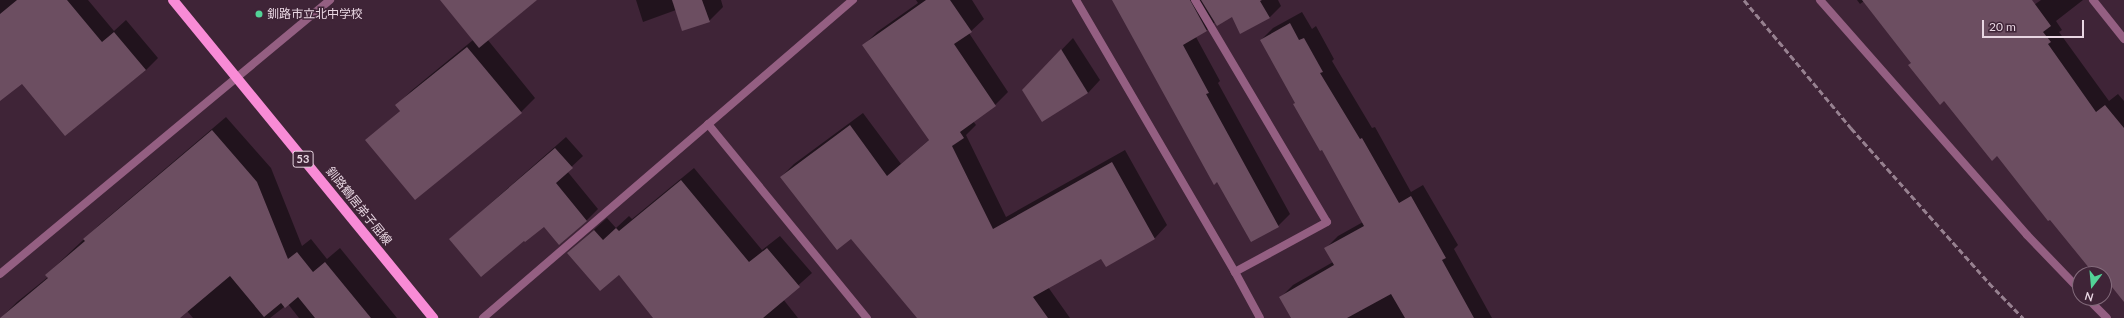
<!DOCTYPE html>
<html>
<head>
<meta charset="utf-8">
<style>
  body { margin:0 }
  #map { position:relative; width:2124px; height:318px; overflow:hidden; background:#3f2437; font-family:Lato,"Noto Sans JP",sans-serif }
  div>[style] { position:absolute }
  .shadow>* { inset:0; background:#0007 }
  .building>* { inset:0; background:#6c4e61 }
  .street>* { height:8px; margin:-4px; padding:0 4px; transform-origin:4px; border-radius:4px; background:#945f82 }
  .primary>* { height:10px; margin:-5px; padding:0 5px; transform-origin:5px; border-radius:5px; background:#f88bd6 }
  .rail>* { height:3px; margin-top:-1.5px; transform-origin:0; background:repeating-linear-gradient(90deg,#978190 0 6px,transparent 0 9px) }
  .dots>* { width:11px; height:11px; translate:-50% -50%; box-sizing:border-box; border:2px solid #3f2437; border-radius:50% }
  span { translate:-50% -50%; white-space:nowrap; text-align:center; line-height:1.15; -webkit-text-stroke:3px #3f2437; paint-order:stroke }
  .shield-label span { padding:1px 3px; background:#3f2437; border:1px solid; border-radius:3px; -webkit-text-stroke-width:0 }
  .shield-label { font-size:11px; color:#e8d6e2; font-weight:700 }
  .poi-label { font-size:12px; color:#e8d6e2 }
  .left { translate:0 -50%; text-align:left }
  .street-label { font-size:12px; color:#e8d6e2 }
  .north { position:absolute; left:2072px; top:266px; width:40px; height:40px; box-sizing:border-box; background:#3f2437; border:1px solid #836b7b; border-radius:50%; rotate:196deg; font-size:11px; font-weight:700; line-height:16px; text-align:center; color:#e8d6e2 }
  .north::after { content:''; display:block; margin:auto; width:14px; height:18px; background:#52d397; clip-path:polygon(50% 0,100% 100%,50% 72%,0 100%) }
  .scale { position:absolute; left:1982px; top:20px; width:102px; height:18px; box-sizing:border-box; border:2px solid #e8d6e2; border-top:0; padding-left:5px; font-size:12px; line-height:14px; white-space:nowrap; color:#e8d6e2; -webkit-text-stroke:3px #3f2437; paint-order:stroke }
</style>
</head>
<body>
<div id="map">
  <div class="shadow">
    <div style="clip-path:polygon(0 0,88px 0,114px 31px,126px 20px,158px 58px,146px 70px,65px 134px,22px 82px,0 100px)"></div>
    <div style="clip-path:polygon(448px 0,536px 0,487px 39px,535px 98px,521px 112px,415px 199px,367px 140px,401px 110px,397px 105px,411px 91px,473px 40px)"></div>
    <div style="clip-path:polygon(636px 0,721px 0,723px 7px,709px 21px,676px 10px,643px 22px)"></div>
    <div style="clip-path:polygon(916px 0,972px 0,984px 19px,969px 33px,1008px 92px,995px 105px,973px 121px,976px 125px,966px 135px,1006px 217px,1125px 150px,1167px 225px,1155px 238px,1106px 266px,1101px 257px,1048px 287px,1070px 318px,918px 318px,851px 238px,781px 177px,794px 164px,863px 113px,901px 164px,930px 139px,864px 45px,877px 32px,918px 3px)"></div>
    <div style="clip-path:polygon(1114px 0,1278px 0,1281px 6px,1269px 18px,1232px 16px,1215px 22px,1207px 30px,1196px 37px,1220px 81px,1218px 83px,1290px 214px,1278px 226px)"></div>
    <div style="clip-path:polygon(1857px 0,2031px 0,2034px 5px,2041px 0,2083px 0,2056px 21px,2062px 30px,2059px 32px,2109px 101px,2118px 94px,2124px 101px,2124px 301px,2104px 274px,2095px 274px,1998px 155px,1912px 63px,1864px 1px,1860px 4px)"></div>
    <div style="clip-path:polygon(1302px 12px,1312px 29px,1316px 26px,1334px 59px,1332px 61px,1372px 128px,1375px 127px,1411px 192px,1423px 185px,1458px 245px,1454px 249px,1492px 318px,1293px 318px,1281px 297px,1293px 285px,1333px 262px,1326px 248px,1338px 236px,1363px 222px,1322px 149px,1294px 104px,1296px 102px,1261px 40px,1273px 28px)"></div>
    <div style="clip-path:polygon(1073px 38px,1100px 80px,1088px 93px,1023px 90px)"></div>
    <div style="clip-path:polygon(226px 117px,271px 168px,302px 246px,311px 239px,327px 259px,340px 248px,397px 318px,299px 318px,288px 304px,270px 318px,193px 318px,187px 311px,179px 318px,4px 318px,3px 316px,17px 302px,48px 277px,46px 275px,99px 225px)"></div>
    <div style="clip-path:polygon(566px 137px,583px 156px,567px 171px,598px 209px,587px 220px,560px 244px,544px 226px,450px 239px)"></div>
    <div style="clip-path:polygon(694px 168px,762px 250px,780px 236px,812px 273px,783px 299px,798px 318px,679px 318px,619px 273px,568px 253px,607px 218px,616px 228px,629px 216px,632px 219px)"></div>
  </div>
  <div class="building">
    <div style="clip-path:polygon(17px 0,67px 0,102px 42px,114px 32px,146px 70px,65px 136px,22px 84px,0 101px,0 14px)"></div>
    <div style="clip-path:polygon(440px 0,537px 0,479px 48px)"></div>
    <div style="clip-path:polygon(672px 0,702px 0,710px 22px,682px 31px)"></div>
    <div style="clip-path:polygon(926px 0,950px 0,972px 32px,954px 44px,996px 106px,960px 132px,964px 138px,952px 146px,993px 229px,1112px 162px,1155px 239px,1106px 267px,1101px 259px,1033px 297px,1048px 318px,917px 318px,851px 239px,837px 250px,780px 177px,850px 125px,887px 176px,929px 140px,862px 45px)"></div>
    <div style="clip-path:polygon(1112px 0,1190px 0,1207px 31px,1183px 45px,1209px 93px,1206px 94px,1279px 227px,1251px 242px,1217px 182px,1214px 185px)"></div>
    <div style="clip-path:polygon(1201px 0,1262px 0,1260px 1px,1270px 18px,1240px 34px,1232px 17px,1217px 26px)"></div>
    <div style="clip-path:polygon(1862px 0,2032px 0,2051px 26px,2043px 32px,2051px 42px,2048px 44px,2096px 112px,2105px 105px,2124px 128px,2124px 302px,2104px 277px,2104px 274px,2094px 274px,2050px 220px,2048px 221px,1997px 156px,1992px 161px,1944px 101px,1940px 105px,1908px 65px,1911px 63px)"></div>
    <div style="clip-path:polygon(1290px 23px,1299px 40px,1304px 38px,1323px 72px,1320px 73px,1360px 139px,1362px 138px,1399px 203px,1411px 196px,1446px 258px,1442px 260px,1474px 318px,1405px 318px,1391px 294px,1347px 318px,1291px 318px,1279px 297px,1334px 265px,1324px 248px,1364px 226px,1322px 150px,1320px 151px,1293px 104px,1295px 103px,1260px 40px)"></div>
    <div style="clip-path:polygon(467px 47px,522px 113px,415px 200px,365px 140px,400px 111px,395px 105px)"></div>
    <div style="clip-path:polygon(1061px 49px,1088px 93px,1042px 122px,1022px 90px)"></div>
    <div style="clip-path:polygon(212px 130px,257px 182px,288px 259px,297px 252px,313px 272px,325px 262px,371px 318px,315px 318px,298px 297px,285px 308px,281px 303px,264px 317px,230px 276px,180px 318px,0 318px,48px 278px,45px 275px,85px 241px,83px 239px)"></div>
    <div style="clip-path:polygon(555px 148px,573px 168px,556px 183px,587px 221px,559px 245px,544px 227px,525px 242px,524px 241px,481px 277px,449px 239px)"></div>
    <div style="clip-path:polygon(681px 180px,749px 262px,767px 248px,800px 287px,763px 318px,653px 318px,619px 275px,600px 291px,567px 253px,594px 230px,603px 240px,616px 228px,619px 231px)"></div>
  </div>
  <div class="street">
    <div style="left:1076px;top:0;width:315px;rotate:59.7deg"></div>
    <div style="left:1235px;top:272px;width:52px;rotate:61.5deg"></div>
    <div style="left:1195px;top:0;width:258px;rotate:59.3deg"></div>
    <div style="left:1327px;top:222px;width:105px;rotate:151.5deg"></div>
    <div style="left:1820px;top:0;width:313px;rotate:48.6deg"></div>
    <div style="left:2027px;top:235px;width:76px;rotate:46.1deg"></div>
    <div style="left:2093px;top:0;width:50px;rotate:51.5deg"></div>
    <div style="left:708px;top:124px;width:251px;rotate:50.7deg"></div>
    <div style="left:0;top:274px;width:429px;rotate:-39.7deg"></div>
    <div style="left:2087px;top:298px;width:28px;rotate:45deg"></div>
    <div style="left:483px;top:318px;width:488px;rotate:-40.7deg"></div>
  </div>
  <div class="primary">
    <div style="left:173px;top:0;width:411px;rotate:50.7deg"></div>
  </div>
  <div class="rail">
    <div style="left:1744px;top:0;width:167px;rotate:50.1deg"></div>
    <div style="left:1851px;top:128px;width:208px;rotate:48.3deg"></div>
    <div style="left:1989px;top:283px;width:49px;rotate:45.8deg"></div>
  </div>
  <div class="dots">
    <div style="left:259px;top:14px;background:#52d397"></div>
  </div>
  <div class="shield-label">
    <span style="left:303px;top:159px">53</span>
  </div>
  <div class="poi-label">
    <span class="left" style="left:267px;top:14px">釧路市立北中学校</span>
  </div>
  <div class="street-label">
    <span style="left:359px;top:206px;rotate:51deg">釧路鶴居弟子屈線</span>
  </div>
  <div class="north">N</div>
  <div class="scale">20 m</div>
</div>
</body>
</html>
